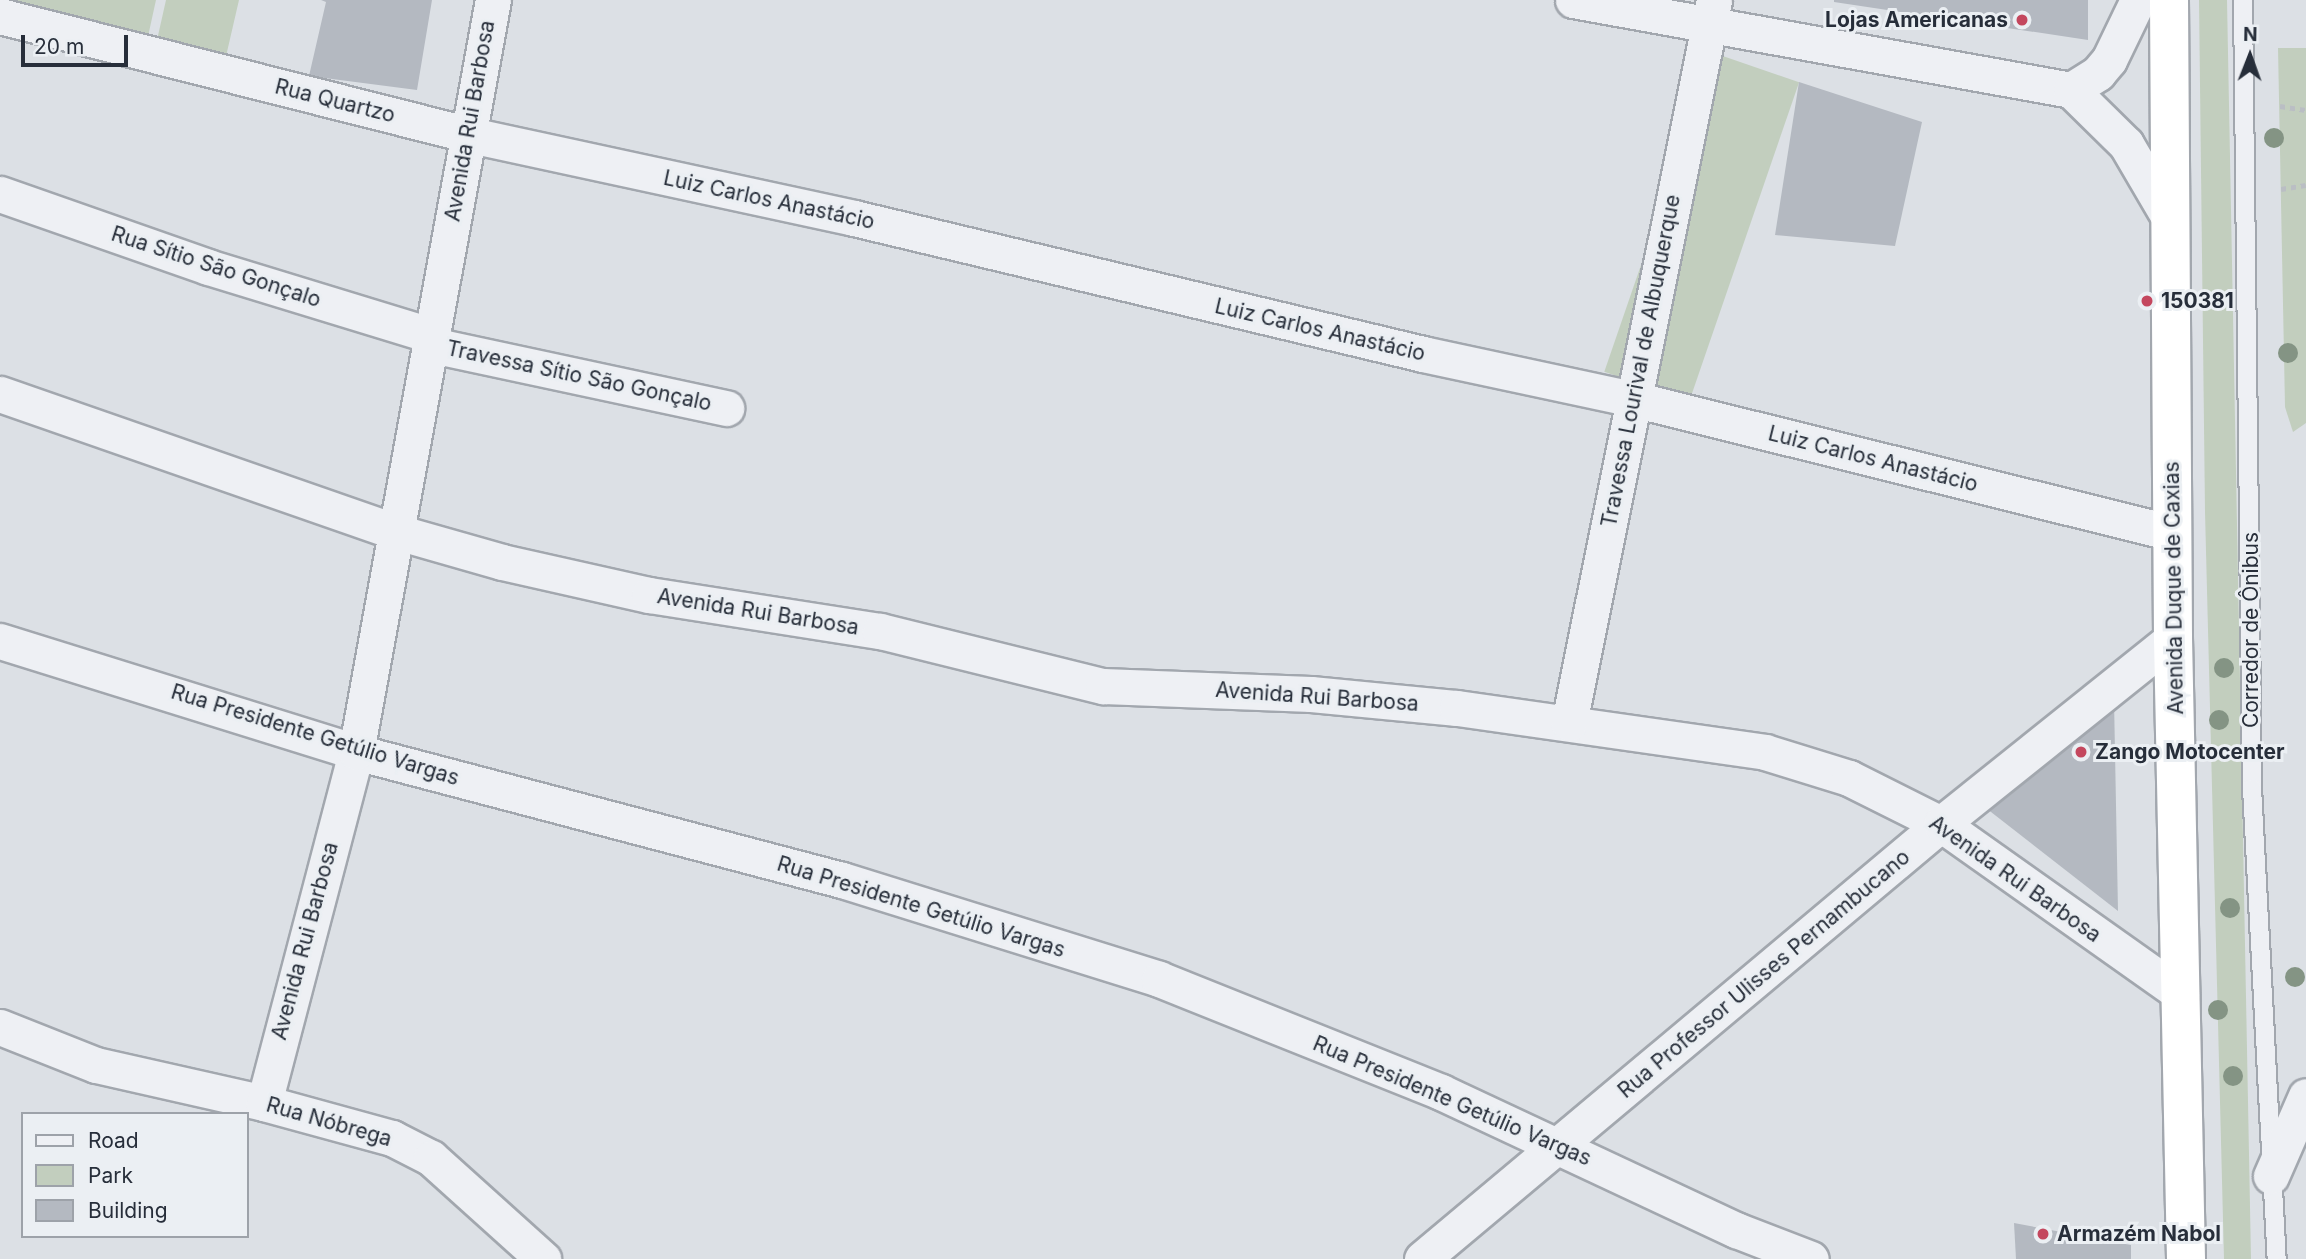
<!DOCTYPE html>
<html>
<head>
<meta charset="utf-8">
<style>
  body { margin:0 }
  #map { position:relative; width:2306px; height:1259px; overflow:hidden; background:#dce0e5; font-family:Inter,sans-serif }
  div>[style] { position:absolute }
  .green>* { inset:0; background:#c2cebe; transform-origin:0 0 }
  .building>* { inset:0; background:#b4b9c1 }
  .path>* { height:4.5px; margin-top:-2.25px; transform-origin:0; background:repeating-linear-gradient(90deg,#babec4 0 5px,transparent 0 10px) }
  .roads { filter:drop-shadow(2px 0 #a2a7ae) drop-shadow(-2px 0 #a2a7ae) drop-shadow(0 2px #a2a7ae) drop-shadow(0 -2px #a2a7ae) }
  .lane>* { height:18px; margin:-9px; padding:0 9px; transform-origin:9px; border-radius:9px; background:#eef0f4 }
  .street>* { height:35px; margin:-17.5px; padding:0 17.5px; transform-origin:17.5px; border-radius:17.5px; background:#eef0f4 }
  .highway>* { height:38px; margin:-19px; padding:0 19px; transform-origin:19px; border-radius:19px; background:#fff }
  .trees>* { width:20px; height:20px; margin:-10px; border-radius:50%; background:#849484 }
  .dots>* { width:19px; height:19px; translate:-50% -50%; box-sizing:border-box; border:4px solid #ebeff3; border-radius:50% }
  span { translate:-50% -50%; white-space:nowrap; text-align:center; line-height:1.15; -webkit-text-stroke:6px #ebeff3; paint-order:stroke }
  .poi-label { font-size:21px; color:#272e3a; font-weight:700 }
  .right { translate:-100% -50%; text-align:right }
  .left { translate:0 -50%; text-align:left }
  .street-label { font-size:21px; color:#272e3a }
  .legend { position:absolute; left:21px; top:1112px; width:228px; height:126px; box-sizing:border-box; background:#ebeff3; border:2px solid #9da2a9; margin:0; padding:9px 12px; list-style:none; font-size:21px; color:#272e3a }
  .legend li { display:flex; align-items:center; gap:14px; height:35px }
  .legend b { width:35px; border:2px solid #9da2a9 }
  .north { position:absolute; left:2215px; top:21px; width:70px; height:70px; -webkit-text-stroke:5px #ebeff3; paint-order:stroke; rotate:1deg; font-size:19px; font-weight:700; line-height:28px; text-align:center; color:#272e3a }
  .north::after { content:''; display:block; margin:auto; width:24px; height:32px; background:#272e3a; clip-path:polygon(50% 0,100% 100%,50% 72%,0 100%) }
  .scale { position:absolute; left:21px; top:35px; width:107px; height:32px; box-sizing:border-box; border:4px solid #272e3a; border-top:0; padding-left:9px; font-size:21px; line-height:24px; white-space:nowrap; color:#272e3a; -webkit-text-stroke:5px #ebeff3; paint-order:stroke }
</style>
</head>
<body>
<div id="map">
  <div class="green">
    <div style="clip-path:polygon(0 0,156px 0,147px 41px)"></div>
    <div style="clip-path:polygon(166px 0,239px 0,224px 65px,155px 49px)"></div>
    <div style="clip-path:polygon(2199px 0,2227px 0,2251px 1259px,2224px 1259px,2205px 512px)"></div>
    <div style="clip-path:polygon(2278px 48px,2306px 48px,2306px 423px,2293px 432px,2285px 407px)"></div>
    <div style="left:1714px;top:53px;width:90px;height:337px;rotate:19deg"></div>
  </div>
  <div class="building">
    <div style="clip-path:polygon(321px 0,432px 0,417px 90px,309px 76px,326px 2px)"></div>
    <div style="clip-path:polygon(1834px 0,2088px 0,2088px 40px,1834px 2px)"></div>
    <div style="clip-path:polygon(1799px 82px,1922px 122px,1895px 246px,1775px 235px)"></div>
    <div style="clip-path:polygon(2114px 699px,2118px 911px,1982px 805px)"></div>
    <div style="clip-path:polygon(2014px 1223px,2131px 1245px,2131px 1259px,2016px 1259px)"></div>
  </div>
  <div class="path">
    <div style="left:2280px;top:106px;width:26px;rotate:9deg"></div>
    <div style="left:2281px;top:189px;width:25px;rotate:-9deg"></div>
  </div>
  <div class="roads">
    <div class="lane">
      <div style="left:2243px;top:0;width:788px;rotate:89.35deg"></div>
      <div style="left:2252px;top:788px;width:472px;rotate:87deg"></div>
    </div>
    <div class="street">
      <div style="left:1573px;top:0;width:506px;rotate:10.24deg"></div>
      <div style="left:2071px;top:90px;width:77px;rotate:44.5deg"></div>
      <div style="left:2126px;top:144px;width:87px;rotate:59.6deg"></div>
      <div style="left:0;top:16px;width:481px;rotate:14.2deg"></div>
      <div style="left:466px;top:134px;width:397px;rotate:12.2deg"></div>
      <div style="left:854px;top:218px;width:585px;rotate:13.44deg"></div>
      <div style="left:1423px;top:354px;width:215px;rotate:12.1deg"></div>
      <div style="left:1633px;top:399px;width:556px;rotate:13.94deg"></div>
      <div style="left:2071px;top:90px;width:32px;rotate:-32deg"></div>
      <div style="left:2098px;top:73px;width:17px;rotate:-50deg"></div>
      <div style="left:2109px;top:60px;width:67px;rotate:-64.2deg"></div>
      <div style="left:0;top:194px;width:220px;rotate:19.3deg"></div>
      <div style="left:208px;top:267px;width:236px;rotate:17deg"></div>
      <div style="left:432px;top:345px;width:301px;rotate:12.1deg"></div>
      <div style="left:0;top:394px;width:420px;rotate:19.2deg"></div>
      <div style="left:397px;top:532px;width:109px;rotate:15.9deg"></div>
      <div style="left:502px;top:562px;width:151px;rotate:12.7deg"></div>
      <div style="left:649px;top:595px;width:234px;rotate:8.9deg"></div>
      <div style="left:880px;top:631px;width:230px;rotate:13.9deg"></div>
      <div style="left:1103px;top:686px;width:208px;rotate:2.2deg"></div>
      <div style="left:1311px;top:694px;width:147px;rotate:5.5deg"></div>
      <div style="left:1457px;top:708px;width:311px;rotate:8.1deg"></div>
      <div style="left:1765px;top:752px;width:88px;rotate:17.2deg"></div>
      <div style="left:1849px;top:778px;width:103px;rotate:26.6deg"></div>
      <div style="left:1941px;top:824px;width:294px;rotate:35.3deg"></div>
      <div style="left:0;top:641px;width:373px;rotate:17.3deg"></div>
      <div style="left:356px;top:752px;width:503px;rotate:14.76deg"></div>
      <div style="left:842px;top:880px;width:332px;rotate:17.3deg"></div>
      <div style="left:1159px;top:979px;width:304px;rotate:21.8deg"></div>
      <div style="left:1441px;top:1092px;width:326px;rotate:25.1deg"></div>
      <div style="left:1736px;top:1230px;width:80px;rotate:21.1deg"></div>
      <div style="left:1569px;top:723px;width:737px;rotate:-78.66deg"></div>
      <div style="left:0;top:1027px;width:103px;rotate:21.6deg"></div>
      <div style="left:96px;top:1065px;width:172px;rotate:12.7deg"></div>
      <div style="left:264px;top:1103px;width:133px;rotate:15.3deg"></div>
      <div style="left:392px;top:1138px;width:44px;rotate:27.1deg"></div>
      <div style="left:431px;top:1158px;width:151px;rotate:42deg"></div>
      <div style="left:264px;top:1103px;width:363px;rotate:-75.3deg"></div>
      <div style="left:356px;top:752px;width:764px;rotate:-79.68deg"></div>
      <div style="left:2271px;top:1176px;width:87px;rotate:-66.4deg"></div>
      <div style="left:1422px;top:1259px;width:677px;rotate:-39.97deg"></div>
      <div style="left:1941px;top:824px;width:297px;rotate:-38.7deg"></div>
    </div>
    <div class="highway">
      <div style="left:2169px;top:0;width:638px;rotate:89.64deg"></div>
      <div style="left:2173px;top:638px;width:621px;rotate:88.8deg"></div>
    </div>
  </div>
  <div class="trees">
    <div style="left:2274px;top:138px"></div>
    <div style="left:2288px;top:353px"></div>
    <div style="left:2224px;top:668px"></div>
    <div style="left:2219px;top:720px"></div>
    <div style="left:2230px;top:908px"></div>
    <div style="left:2295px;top:977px"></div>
    <div style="left:2218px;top:1010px"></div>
    <div style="left:2233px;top:1076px"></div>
  </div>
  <div class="dots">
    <div style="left:2022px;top:20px;background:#c4475e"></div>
    <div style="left:2147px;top:301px;background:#c4475e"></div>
    <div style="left:2081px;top:752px;background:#c4475e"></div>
    <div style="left:2043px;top:1234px;background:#c4475e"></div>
  </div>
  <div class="poi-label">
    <span class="right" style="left:2008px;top:20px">Lojas Americanas</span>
    <span class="left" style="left:2161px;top:301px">150381</span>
    <span class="left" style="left:2095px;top:752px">Zango Motocenter</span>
    <span class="left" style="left:2057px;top:1234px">Armazém Nabol</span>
  </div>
  <div class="street-label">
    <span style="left:335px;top:101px;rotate:14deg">Rua Quartzo</span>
    <span style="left:470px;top:121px;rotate:-80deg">Avenida Rui Barbosa</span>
    <span style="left:769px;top:200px;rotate:12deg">Luiz Carlos Anastácio</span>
    <span style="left:216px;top:267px;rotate:18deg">Rua Sítio São Gonçalo</span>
    <span style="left:1320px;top:330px;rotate:13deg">Luiz Carlos Anastácio</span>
    <span style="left:1641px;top:361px;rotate:-79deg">Travessa Lourival de Albuquerque</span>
    <span style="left:579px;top:376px;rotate:12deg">Travessa Sítio São Gonçalo</span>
    <span style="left:1873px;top:459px;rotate:14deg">Luiz Carlos Anastácio</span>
    <span style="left:2174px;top:588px;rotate:-91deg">Avenida Duque de Caxias</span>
    <span style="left:758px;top:612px;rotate:9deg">Avenida Rui Barbosa</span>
    <span style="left:2251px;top:630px;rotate:-90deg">Corredor de Ônibus</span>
    <span style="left:1317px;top:697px;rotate:4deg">Avenida Rui Barbosa</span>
    <span style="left:315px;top:735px;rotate:17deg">Rua Presidente Getúlio Vargas</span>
    <span style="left:2015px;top:879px;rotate:35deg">Avenida Rui Barbosa</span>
    <span style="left:921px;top:907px;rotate:17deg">Rua Presidente Getúlio Vargas</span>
    <span style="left:305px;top:941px;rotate:-75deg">Avenida Rui Barbosa</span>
    <span style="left:1764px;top:974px;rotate:-40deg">Rua Professor Ulisses Pernambucano</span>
    <span style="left:1452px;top:1101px;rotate:23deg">Rua Presidente Getúlio Vargas</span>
    <span style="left:329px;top:1122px;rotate:16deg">Rua Nóbrega</span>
  </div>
  <ul class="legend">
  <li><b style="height:9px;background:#eef0f4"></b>Road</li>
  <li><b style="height:19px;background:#c2cebe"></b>Park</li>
  <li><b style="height:19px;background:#b4b9c1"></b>Building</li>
  </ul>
  <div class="north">N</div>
  <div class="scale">20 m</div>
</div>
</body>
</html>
